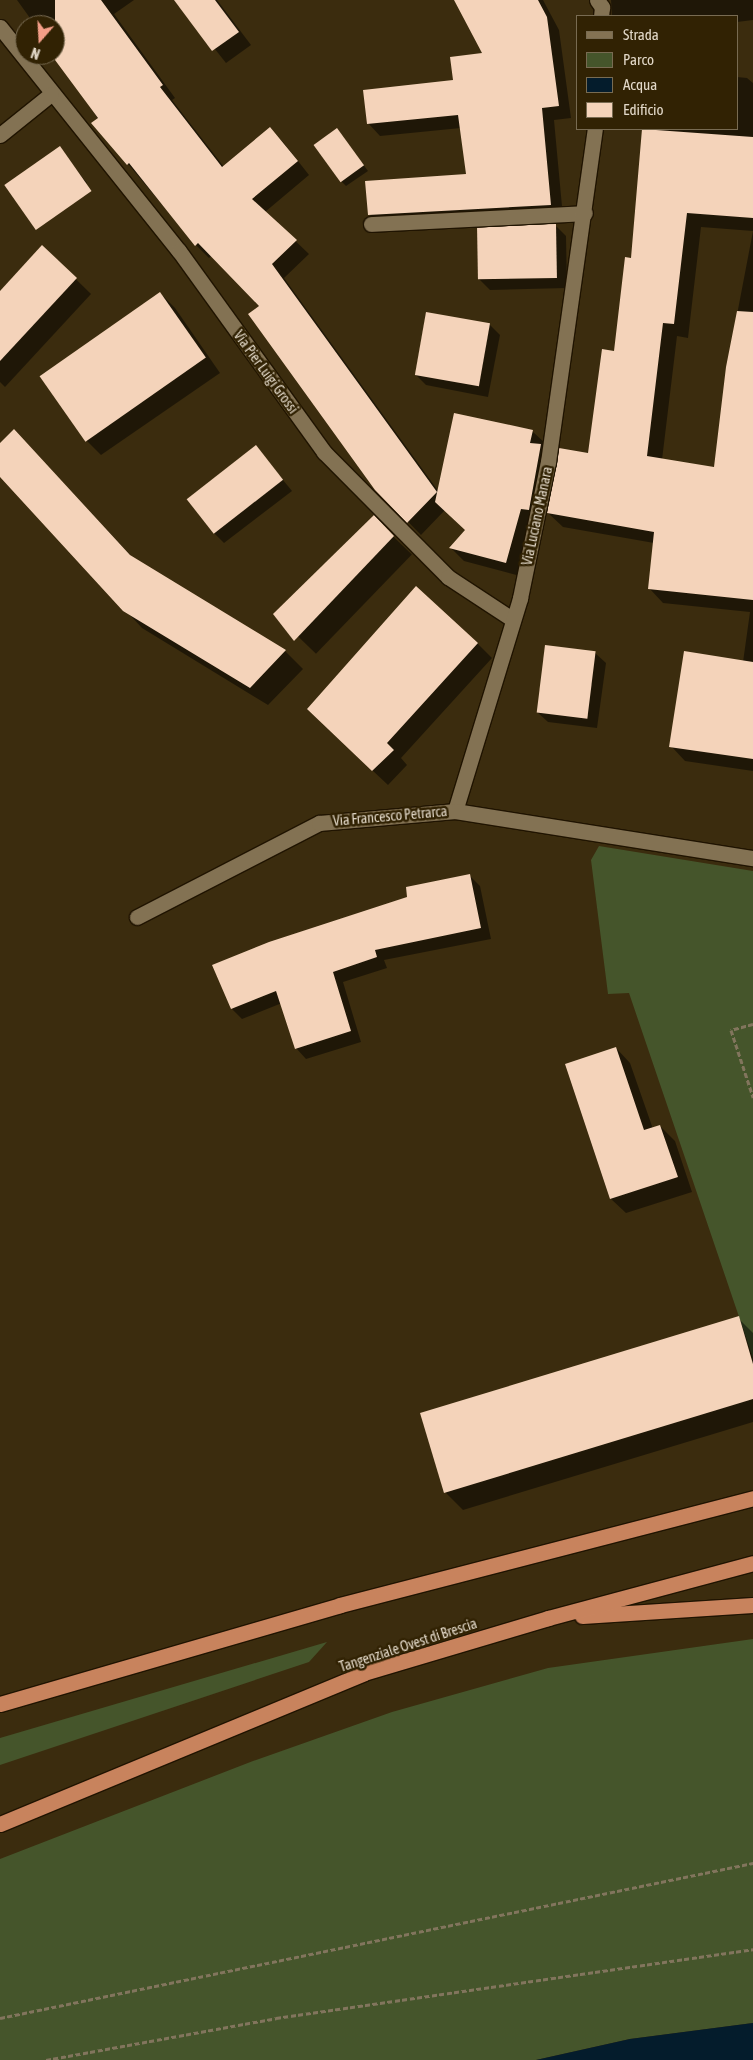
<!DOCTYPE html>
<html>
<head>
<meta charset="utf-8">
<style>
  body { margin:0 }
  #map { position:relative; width:753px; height:2060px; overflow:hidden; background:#3b2c0e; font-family:"Asap Condensed",sans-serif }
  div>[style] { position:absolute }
  .green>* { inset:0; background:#45552b }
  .water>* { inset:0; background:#041c2c }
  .shadow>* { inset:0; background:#0007; transform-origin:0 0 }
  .building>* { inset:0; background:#f4d3ba; transform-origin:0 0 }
  .path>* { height:3px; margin-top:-1.5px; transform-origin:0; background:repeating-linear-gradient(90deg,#82755d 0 5px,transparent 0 7.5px) }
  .roads { filter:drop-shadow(1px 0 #201401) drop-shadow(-1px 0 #201401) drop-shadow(0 1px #201401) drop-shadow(0 -1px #201401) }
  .minor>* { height:15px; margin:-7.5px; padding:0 7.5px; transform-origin:7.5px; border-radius:7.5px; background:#837253 }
  .highway>* { height:15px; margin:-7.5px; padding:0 7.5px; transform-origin:7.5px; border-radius:7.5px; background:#c8835d }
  span { translate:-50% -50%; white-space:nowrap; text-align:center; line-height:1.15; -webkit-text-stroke:5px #312203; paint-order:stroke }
  .street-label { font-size:14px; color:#e2d8c8 }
  .legend { position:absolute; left:576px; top:15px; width:162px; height:115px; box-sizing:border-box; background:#312203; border:1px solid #786b52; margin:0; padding:6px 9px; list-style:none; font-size:15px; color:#e2d8c8 }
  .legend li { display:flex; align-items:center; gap:10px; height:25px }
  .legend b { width:25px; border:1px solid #786b52 }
  .north { position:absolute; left:15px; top:15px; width:50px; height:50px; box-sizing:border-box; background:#312203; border:1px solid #786b52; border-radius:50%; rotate:199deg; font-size:14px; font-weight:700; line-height:20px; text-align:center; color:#e2d8c8 }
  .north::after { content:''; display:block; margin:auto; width:18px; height:22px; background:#f49e87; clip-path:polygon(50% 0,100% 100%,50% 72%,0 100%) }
</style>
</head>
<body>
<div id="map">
  <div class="green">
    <div style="clip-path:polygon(599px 846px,753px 871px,753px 1358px,629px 993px,608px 994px,591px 860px)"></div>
    <div style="clip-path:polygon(753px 1639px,753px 2023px,630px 2039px,536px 2060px,0 2060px,0 1859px,253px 1761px,392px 1712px,548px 1668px)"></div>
    <div style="clip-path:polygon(327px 1642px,309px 1662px,0 1765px,0 1738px)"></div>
  </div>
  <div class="water">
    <div style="clip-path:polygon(753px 2023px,753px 2060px,536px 2060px,630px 2039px)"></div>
  </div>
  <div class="shadow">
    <div style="clip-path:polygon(17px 0,134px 0,114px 14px,175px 98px,172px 100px,224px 167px,270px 129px,283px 142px,309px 175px,265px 212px,309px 254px,284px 278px,439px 492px,532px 431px,546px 444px,520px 576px,464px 561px,451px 548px,467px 530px,445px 510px,421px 535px,376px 489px,261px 306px,212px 255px,209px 258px,196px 245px,128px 164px,55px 54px,55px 25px,35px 25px)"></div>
    <div style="clip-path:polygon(176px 0,217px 0,251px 45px,226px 63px)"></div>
    <div style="clip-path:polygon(455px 0,543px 0,559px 30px,571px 118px,554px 120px,563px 217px,381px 227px,369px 214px,467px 176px,461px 128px,380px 136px,368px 123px,455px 81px,484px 54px)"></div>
    <div style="clip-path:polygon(611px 0,753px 0,753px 20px,737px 22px,737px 16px,612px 16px)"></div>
    <div style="clip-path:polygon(evenodd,737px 77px,747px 78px,753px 83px,753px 771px,685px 761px,671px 746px,743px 662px,750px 612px,663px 603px,649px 588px,654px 543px,563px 527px,548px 513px,590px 454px,615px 352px,632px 260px,643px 129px,737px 129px,737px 77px,701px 227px,753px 231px,727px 367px,715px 469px,662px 460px,677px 336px,688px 338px,701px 227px)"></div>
    <div style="clip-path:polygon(337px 130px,368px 171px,346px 186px,341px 181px)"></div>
    <div style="clip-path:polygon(59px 148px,87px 183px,36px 223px)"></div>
    <div style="clip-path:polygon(555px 225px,566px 236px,567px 288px,490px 290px,479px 279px)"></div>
    <div style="clip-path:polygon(43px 247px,91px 294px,5px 387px,0 382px,0 292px)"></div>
    <div style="clip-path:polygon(160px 293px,175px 308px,220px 373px,101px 455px,86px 440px)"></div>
    <div style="clip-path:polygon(489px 324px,500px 335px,488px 397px,426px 385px,416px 375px)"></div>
    <div style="clip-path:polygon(0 445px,32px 449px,133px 558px,285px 651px,303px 669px,268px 705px,142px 628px,0 475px)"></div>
    <div style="clip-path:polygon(256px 447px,292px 491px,224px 543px,214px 533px)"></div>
    <div style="left:373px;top:517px;width:54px;height:138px;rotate:44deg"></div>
    <div style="clip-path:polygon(477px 643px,492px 658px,401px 758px,407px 765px,388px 785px,323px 724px)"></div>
    <div style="clip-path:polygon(595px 653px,606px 663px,597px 728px,548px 722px,537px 712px)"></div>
    <div style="clip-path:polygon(470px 876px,480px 886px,491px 939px,384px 960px,387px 968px,343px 982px,361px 1042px,306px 1059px,296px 1048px,282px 1003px,242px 1019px,232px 1009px,409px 898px)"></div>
    <div style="clip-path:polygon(616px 1048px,630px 1063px,653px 1129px,660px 1126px,675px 1141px,692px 1192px,626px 1213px,611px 1199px,566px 1065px)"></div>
    <div style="clip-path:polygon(738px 1318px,753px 1333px,753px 1422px,463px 1510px,445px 1492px)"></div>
  </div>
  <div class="building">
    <div style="clip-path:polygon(55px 0,101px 0,163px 85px,160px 87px,222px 167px,270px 127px,298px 161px,252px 199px,297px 240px,272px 264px,437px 492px,407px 523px,375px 490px,248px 314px,259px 306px,198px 243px,195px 246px,129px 163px,127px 165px,91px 123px,98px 118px,55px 60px)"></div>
    <div style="clip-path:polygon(174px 0,215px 0,239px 32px,212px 51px)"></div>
    <div style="clip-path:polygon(454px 0,538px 0,547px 17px,559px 106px,542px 108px,551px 205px,368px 215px,365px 181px,466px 174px,458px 115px,367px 124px,363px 90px,453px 80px,450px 57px,482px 53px)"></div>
    <div style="left:337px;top:128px;width:46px;height:29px;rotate:54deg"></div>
    <div style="clip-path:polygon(642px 129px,753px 137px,753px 218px,687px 213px,674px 324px,663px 323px,647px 456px,714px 467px,726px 367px,737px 311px,753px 312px,753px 600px,648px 589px,654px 532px,547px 513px,559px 448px,588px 453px,602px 349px,614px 351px,625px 257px,631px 258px)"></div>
    <div style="left:60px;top:146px;width:55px;height:68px;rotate:55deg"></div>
    <div style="left:556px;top:224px;width:54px;height:79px;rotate:89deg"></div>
    <div style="clip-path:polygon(42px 245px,77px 278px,0 361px,0 291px)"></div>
    <div style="left:160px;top:292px;width:80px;height:147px;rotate:55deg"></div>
    <div style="left:426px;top:312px;width:65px;height:64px;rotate:10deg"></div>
    <div style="clip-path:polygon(454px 413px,533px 430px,530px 443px,541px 444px,529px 510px,521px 509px,506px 563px,449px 548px,465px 530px,435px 502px)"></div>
    <div style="clip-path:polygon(14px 429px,130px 555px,286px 650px,250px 688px,123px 611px,0 477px,0 443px)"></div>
    <div style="left:256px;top:445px;width:44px;height:88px;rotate:52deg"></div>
    <div style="clip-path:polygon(374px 515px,394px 536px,294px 641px,273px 614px)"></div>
    <div style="clip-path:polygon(416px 586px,478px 643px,387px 743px,394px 750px,372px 771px,307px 709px)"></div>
    <div style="left:545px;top:645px;width:51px;height:68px;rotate:7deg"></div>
    <div style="clip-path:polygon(684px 651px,753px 662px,753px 759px,669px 747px)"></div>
    <div style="clip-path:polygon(470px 874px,481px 928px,375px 950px,377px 957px,333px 972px,351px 1031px,295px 1049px,276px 991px,231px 1009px,212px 965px,269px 942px,407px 897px,406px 887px)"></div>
    <div style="clip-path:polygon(616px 1047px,644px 1130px,660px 1125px,678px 1177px,610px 1199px,565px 1064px)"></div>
    <div style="clip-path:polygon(739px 1316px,753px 1364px,753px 1399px,444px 1493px,420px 1413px)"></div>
  </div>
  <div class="path">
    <div style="left:753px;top:1024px;width:23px;rotate:165deg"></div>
    <div style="left:731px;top:1030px;width:71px;rotate:71.8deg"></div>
    <div style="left:0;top:2018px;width:769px;rotate:-11.63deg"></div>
    <div style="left:46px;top:2060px;width:234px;rotate:-10.3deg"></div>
    <div style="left:276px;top:2018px;width:482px;rotate:-8.2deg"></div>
  </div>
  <div class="roads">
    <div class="minor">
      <div style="left:597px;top:0;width:9px;rotate:54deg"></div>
      <div style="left:602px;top:7px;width:9px;rotate:96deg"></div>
      <div style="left:0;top:27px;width:287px;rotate:51.4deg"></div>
      <div style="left:179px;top:251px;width:248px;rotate:54.2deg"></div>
      <div style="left:324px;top:452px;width:176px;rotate:45.2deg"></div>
      <div style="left:448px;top:577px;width:77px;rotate:33.3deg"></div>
      <div style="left:0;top:135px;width:65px;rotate:-38.8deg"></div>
      <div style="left:371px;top:224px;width:214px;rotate:-2.9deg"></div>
      <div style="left:455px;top:811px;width:223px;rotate:-73deg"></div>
      <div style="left:520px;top:598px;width:139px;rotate:-78.4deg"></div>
      <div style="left:548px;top:462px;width:336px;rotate:-82deg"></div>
      <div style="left:137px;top:917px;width:205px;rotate:-27.3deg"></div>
      <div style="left:319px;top:823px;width:137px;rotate:-5deg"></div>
      <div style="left:455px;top:811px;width:302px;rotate:9deg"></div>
    </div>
    <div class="highway">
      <div style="left:582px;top:1616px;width:171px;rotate:-3.7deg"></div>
      <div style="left:0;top:1704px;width:354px;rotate:-16.2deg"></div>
      <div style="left:340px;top:1605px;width:427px;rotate:-14.5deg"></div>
      <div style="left:0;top:1824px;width:394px;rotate:-22.5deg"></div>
      <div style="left:364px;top:1673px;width:192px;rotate:-16.6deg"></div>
      <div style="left:548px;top:1618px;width:212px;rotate:-15deg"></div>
    </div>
  </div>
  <div class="street-label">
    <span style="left:266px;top:372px;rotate:54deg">Via Pier Luigi Grossi</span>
    <span style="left:537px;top:516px;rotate:-78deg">Via Luciano Manara</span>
    <span style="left:390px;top:816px;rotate:-5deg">Via Francesco Petrarca</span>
    <span style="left:408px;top:1645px;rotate:-18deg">Tangenziale Ovest di Brescia</span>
  </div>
  <ul class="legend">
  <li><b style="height:6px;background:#837253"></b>Strada</li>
  <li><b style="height:14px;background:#45552b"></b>Parco</li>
  <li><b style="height:14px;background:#041c2c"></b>Acqua</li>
  <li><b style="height:14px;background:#f4d3ba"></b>Edificio</li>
  </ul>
  <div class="north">N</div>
</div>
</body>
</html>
